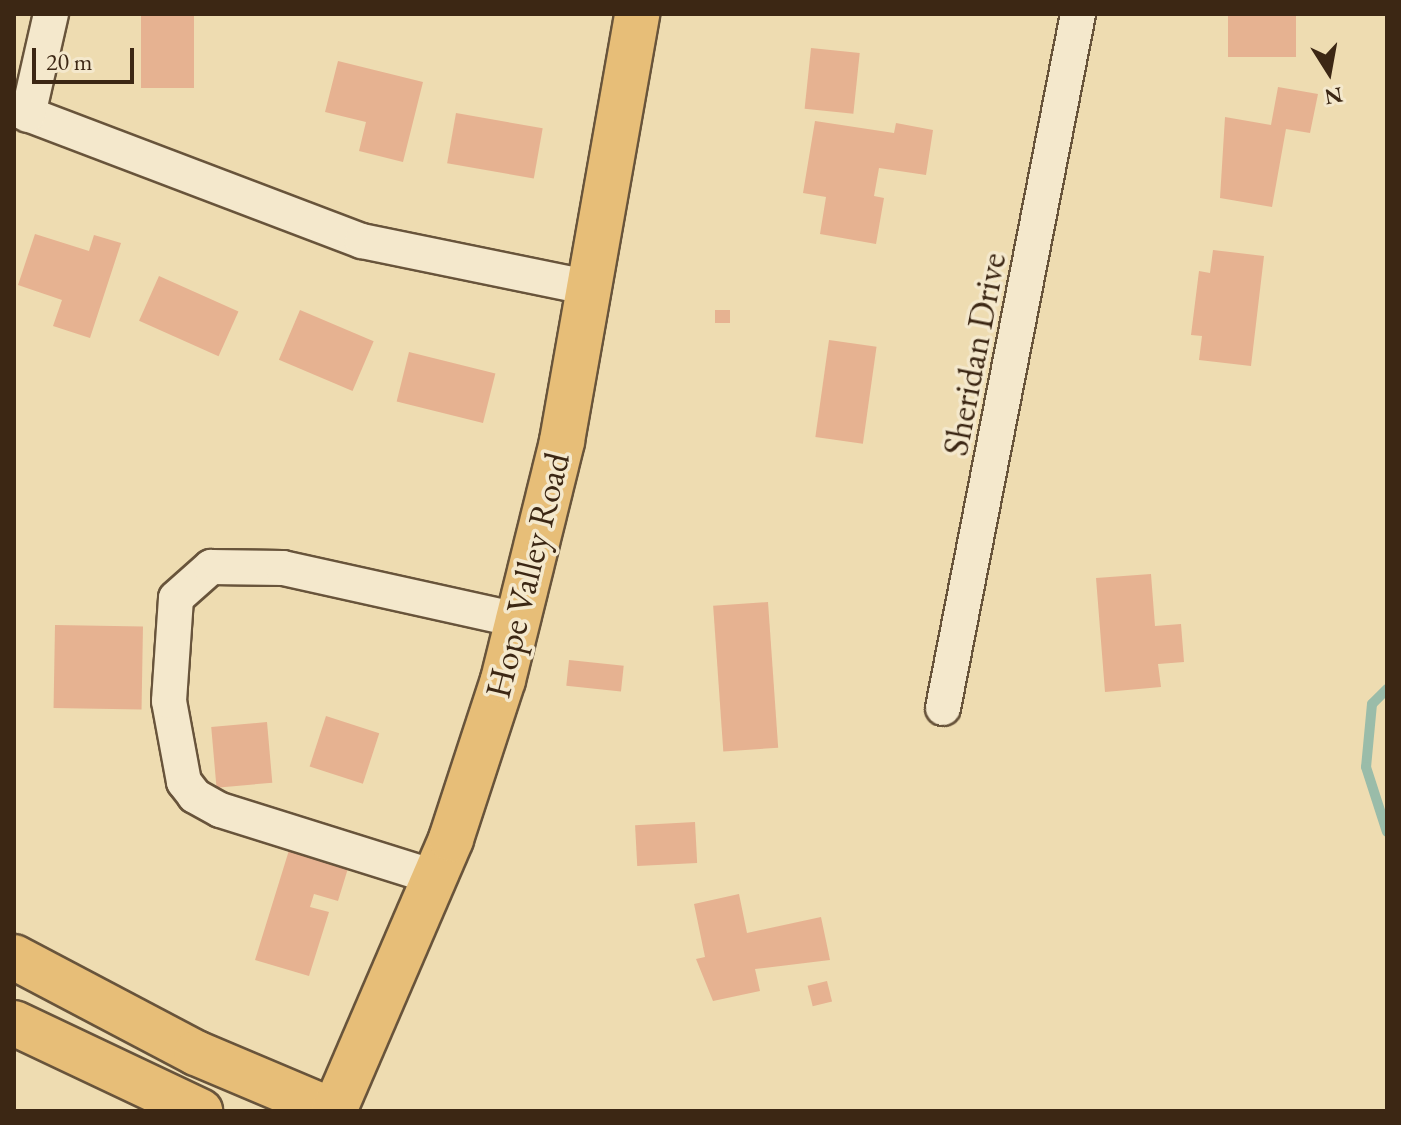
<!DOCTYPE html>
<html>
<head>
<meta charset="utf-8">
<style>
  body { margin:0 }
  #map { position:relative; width:1401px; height:1125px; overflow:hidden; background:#eedcb1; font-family:"EB Garamond",serif }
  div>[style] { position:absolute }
  .stream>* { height:10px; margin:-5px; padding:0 5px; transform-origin:5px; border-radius:5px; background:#9abca9 }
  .building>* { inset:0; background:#e6b291; transform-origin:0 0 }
  .roads { filter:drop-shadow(2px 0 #68543b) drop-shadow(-2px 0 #68543b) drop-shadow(0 2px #68543b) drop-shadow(0 -2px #68543b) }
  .minor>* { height:34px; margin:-17px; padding:0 17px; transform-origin:17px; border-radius:17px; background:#f4e8cc }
  .major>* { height:44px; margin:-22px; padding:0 22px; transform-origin:22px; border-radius:22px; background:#e7be78 }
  span { translate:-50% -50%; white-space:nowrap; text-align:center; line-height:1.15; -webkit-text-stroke:7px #f4e8cc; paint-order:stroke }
  .street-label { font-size:36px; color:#3c2714 }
  .frame { position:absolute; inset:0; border:16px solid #3c2714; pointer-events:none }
  .north { position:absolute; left:1289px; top:32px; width:80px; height:80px; -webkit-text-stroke:6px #f4e8cc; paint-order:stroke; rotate:169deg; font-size:22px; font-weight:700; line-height:32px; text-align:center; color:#3c2714 }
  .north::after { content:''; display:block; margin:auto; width:28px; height:36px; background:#3c2714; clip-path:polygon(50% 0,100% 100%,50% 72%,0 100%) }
  .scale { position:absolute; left:32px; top:48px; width:102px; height:36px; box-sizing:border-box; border:4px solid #3c2714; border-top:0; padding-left:10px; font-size:24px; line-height:28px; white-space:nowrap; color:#3c2714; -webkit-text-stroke:6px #f4e8cc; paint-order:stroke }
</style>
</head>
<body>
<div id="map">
  <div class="stream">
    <div style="left:1387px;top:689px;width:21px;rotate:135deg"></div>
    <div style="left:1372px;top:704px;width:63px;rotate:95.4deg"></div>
    <div style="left:1366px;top:767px;width:68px;rotate:72.1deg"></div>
  </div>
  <div class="building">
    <div style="left:141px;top:14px;width:53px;height:74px"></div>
    <div style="left:1228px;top:14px;width:68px;height:43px"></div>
    <div style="left:811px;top:48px;width:49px;height:61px;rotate:6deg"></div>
    <div style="clip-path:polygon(338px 61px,423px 82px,403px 162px,359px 151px,366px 122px,325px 112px)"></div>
    <div style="clip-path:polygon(1278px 87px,1318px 94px,1310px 133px,1286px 129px,1272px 207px,1220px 198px,1225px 117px,1271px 125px)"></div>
    <div style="left:456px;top:113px;width:88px;height:51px;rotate:10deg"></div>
    <div style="clip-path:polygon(815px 121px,894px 133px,896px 123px,933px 130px,926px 175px,879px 168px,874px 196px,884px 198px,876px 244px,820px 234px,826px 197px,803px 193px)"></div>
    <div style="clip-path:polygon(35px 234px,89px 251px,94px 235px,121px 243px,90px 338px,53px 326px,62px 300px,18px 285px)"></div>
    <div style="clip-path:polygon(1213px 250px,1264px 256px,1251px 366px,1199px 360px,1202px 336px,1191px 335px,1199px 271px,1210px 273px)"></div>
    <div style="left:159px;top:276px;width:87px;height:49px;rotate:24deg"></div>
    <div style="left:300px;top:310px;width:80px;height:54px;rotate:23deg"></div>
    <div style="left:715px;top:310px;width:15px;height:13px"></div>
    <div style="left:829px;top:340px;width:48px;height:98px;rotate:8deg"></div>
    <div style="left:409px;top:352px;width:89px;height:51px;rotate:14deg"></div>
    <div style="clip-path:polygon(1151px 574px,1155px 626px,1181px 624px,1184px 662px,1158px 664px,1161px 687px,1105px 692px,1096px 578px)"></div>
    <div style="left:768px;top:602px;width:146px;height:55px;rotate:86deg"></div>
    <div style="left:55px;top:625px;width:88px;height:83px;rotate:1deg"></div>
    <div style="left:569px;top:660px;width:55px;height:26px;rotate:6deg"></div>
    <div style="left:326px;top:716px;width:56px;height:53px;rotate:18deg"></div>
    <div style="left:267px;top:722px;width:61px;height:56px;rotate:85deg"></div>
    <div style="left:695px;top:822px;width:41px;height:60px;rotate:87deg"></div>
    <div style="clip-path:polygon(290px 847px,349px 865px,338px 901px,314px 894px,310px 907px,329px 912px,309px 976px,255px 960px)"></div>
    <div style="clip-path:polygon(739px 894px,747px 933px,821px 917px,830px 960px,755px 969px,760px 991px,713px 1001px,696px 959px,705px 957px,694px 904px)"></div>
    <div style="left:827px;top:981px;width:21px;height:20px;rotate:76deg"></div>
  </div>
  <div class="roads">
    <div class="minor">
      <div style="left:14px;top:109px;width:372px;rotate:20.8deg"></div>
      <div style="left:362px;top:241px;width:233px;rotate:11.6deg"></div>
      <div style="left:28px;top:115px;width:104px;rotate:-77.2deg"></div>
      <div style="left:943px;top:708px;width:707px;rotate:-78.99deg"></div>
      <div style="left:434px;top:877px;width:224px;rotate:-162.6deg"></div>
      <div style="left:220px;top:810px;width:29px;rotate:-151deg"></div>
      <div style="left:195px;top:796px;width:18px;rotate:-128deg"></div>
      <div style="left:184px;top:782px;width:82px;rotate:-100.5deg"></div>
      <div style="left:169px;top:701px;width:103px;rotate:-86.1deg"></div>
      <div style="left:176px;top:598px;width:47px;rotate:-41.5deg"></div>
      <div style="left:211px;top:567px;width:72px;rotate:0.8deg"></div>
      <div style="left:283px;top:568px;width:240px;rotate:12.5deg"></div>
    </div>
    <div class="major">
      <div style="left:14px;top:957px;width:206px;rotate:27.8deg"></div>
      <div style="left:196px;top:1053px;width:149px;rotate:22.9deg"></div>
      <div style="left:14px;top:1023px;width:206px;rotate:25.3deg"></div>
      <div style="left:334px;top:1111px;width:296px;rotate:-66.7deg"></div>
      <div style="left:451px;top:839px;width:167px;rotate:-71.9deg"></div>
      <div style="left:503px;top:680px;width:246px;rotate:-76.1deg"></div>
      <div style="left:562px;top:441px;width:434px;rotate:-80deg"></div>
    </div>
  </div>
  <div class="street-label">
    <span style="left:974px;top:354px;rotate:-79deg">Sheridan Drive</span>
    <span style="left:527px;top:575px;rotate:-76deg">Hope Valley Road</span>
  </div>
  <div class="frame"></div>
  <div class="north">N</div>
  <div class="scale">20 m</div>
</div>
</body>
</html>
